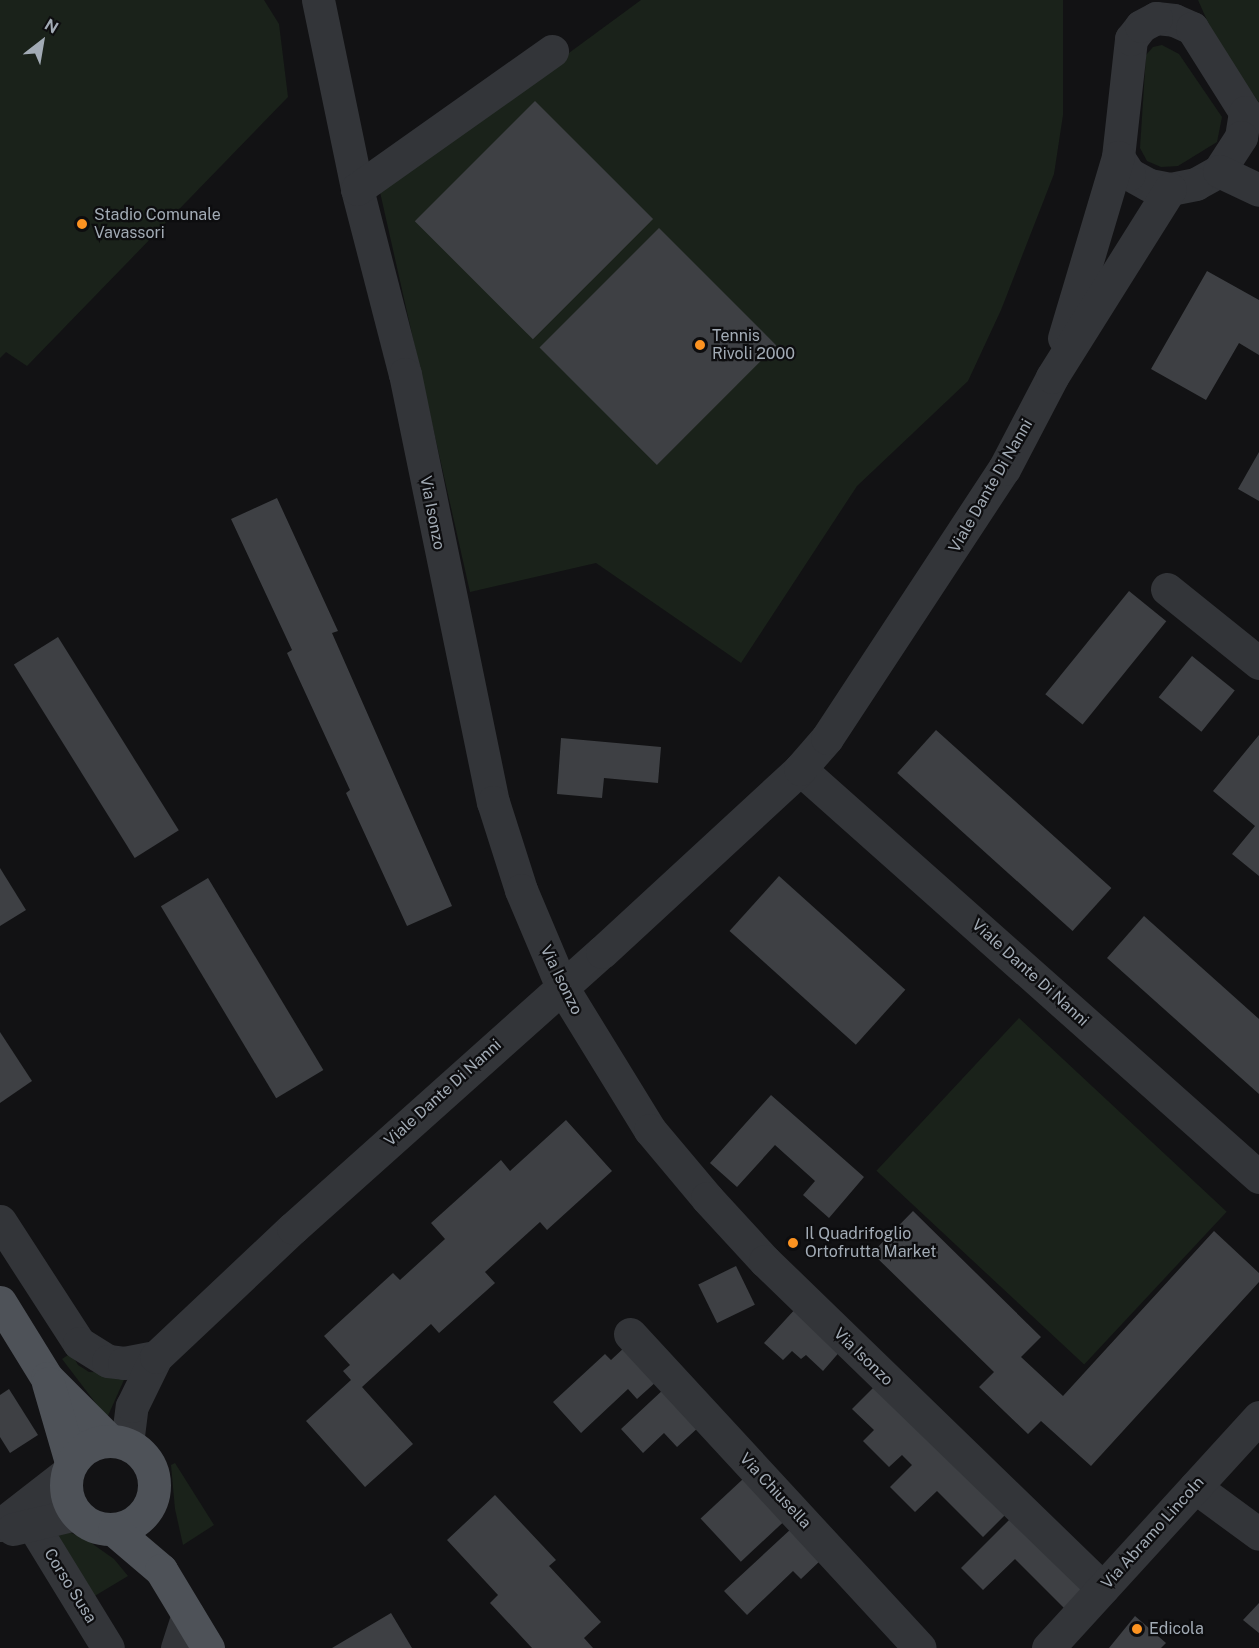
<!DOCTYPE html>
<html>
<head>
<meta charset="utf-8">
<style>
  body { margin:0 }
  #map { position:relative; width:1259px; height:1648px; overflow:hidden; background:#121214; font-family:"Public Sans",sans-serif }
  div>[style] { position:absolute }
  .green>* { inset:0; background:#1a221a; transform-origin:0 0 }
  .building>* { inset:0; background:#3e4044; transform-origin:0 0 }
  .street>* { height:33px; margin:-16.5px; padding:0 16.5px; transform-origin:16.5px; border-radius:16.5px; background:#333539 }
  .primary>* { height:33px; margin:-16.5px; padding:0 16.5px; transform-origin:16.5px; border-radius:16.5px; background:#4e5258 }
  .primary>.ring { margin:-16.5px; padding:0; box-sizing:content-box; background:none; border:33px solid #4e5258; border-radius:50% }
  .dots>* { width:16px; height:16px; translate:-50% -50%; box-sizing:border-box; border:3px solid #0d0d0f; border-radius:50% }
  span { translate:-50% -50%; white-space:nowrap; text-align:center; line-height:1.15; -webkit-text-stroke:4.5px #0d0d0f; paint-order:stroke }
  .poi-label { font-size:16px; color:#a2abb5 }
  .left { translate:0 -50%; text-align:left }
  .street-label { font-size:16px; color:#a2abb5 }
  .north { position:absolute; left:12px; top:12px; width:60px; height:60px; -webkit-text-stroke:4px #0d0d0f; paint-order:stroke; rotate:31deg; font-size:16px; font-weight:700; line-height:24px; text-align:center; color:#a2abb5 }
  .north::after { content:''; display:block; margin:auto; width:21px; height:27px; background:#a2abb5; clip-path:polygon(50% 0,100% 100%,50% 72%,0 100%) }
</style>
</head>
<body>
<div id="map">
  <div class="green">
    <div style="clip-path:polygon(0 0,264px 0,279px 24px,288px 97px,27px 366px,6px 352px,0 358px)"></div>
    <div style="clip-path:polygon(641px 0,1063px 0,1063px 115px,1054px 174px,1001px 310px,968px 381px,857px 486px,741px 663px,596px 563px,470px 592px,380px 192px)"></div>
    <div style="clip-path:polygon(1198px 0,1259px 0,1259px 103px,1214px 36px)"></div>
    <div style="clip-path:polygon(1162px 45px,1179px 54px,1222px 117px,1217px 142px,1178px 166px,1161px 167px,1147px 161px,1140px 148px,1146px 55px,1153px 47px)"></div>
    <div style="left:1019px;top:1018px;width:284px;height:209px;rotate:43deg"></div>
    <div style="clip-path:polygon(71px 1353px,78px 1365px,89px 1372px,127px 1373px,107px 1418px,62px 1359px)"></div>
    <div style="clip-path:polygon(175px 1463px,214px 1525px,183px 1545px,175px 1509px,171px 1465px)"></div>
    <div style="clip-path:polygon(53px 1531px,69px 1532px,87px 1540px,114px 1559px,128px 1576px,93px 1597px)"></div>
  </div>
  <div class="building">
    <div style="left:535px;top:101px;width:167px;height:170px;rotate:45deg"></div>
    <div style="left:659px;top:228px;width:166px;height:169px;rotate:45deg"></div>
    <div style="clip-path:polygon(1207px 271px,1259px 300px,1259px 355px,1239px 343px,1206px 400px,1151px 369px)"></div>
    <div style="clip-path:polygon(1259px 452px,1259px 501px,1238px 489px)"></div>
    <div style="clip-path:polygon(277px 498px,338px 631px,332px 633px,452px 906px,407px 926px,346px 793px,350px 790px,287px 653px,292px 650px,231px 519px)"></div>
    <div style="left:1129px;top:591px;width:48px;height:133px;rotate:39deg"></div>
    <div style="left:58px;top:637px;width:228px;height:52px;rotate:58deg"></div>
    <div style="left:1192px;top:656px;width:55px;height:53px;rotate:39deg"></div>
    <div style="left:936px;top:730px;width:236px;height:58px;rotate:42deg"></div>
    <div style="clip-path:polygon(1259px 735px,1259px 876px,1232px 854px,1255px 826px,1213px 791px)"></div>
    <div style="clip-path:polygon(561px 738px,661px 747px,658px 783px,604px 778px,602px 798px,557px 794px)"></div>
    <div style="clip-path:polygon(0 868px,26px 910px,0 926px)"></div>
    <div style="left:779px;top:876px;width:170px;height:74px;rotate:42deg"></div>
    <div style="left:208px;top:878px;width:224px;height:55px;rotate:59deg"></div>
    <div style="clip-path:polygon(1144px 916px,1259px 1019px,1259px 1094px,1107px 958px)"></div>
    <div style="clip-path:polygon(0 1032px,32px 1081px,0 1103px)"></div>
    <div style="clip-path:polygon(771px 1095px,864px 1177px,829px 1218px,803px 1195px,815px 1181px,775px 1145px,737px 1187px,710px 1163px)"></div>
    <div style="clip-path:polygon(566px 1120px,612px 1171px,547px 1230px,540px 1222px,485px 1272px,495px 1283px,439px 1333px,431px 1324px,362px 1387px,413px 1444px,365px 1487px,306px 1421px,351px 1380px,343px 1371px,350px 1365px,324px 1336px,393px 1273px,400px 1280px,445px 1239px,431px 1223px,501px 1160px,510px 1171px)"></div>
    <div style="clip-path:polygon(913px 1211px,1041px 1337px,1021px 1357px,1063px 1396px,1214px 1231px,1259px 1273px,1259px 1282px,1091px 1466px,1041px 1421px,1028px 1434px,979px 1387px,994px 1372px,872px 1253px)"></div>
    <div style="left:736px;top:1266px;width:43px;height:42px;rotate:64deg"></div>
    <div style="clip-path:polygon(797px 1307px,842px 1349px,823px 1371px,806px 1355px,801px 1359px,792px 1351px,783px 1360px,764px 1343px)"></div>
    <div style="clip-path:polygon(626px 1346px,657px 1381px,637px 1399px,628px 1389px,581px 1433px,553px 1402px,605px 1354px,611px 1360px)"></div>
    <div style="clip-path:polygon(878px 1383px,1008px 1512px,983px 1537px,937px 1491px,915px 1512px,890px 1487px,912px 1465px,902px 1455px,889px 1467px,863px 1441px,874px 1430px,852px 1409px)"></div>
    <div style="clip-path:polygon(665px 1388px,700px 1426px,677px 1447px,664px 1433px,643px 1453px,621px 1429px)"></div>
    <div style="clip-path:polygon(9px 1389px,38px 1435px,10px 1453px,0 1437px,0 1395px)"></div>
    <div style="left:743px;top:1479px;width:59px;height:58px;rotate:47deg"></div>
    <div style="clip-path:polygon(495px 1495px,556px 1560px,549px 1566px,601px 1622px,584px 1638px,593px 1648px,532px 1648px,490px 1603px,498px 1595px,447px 1540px)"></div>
    <div style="clip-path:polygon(1012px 1517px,1085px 1589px,1065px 1609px,1015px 1559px,983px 1590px,961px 1568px)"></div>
    <div style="clip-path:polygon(792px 1528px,822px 1559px,801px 1579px,793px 1571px,747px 1615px,724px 1591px)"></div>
    <div style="clip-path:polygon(1259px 1603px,1259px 1633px,1243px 1620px)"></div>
    <div style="clip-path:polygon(391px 1613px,412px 1648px,332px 1648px)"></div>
    <div style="clip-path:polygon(1135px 1616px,1166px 1643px,1161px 1648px,1109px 1648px)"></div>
  </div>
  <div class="street">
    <div style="left:318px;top:0;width:193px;rotate:78.3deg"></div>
    <div style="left:357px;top:189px;width:191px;rotate:75.5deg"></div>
    <div style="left:405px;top:374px;width:437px;rotate:78.4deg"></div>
    <div style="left:493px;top:802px;width:92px;rotate:72.3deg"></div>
    <div style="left:521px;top:890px;width:105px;rotate:67.1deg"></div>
    <div style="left:562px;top:987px;width:168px;rotate:58.4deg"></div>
    <div style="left:650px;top:1130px;width:89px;rotate:50deg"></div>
    <div style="left:707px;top:1198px;width:86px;rotate:47.4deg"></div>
    <div style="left:765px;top:1261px;width:470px;rotate:44.1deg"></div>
    <div style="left:1156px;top:18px;width:18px;rotate:6deg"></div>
    <div style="left:1174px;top:20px;width:20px;rotate:24deg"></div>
    <div style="left:1192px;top:28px;width:99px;rotate:57.8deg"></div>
    <div style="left:1245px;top:112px;width:25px;rotate:99deg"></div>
    <div style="left:1241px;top:137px;width:40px;rotate:122.9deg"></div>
    <div style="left:1219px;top:171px;width:26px;rotate:151deg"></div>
    <div style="left:1196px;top:184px;width:26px;rotate:169deg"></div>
    <div style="left:1170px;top:189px;width:21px;rotate:-169deg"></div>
    <div style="left:1149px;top:185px;width:23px;rotate:-151deg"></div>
    <div style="left:1129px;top:174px;width:20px;rotate:-123deg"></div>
    <div style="left:1118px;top:157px;width:119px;rotate:-83.7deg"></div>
    <div style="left:1131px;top:39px;width:16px;rotate:-52deg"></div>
    <div style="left:1141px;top:26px;width:17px;rotate:-28deg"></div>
    <div style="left:1219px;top:171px;width:44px;rotate:25.4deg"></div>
    <div style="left:357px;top:189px;width:239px;rotate:-35.3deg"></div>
    <div style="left:1064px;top:338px;width:189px;rotate:-73.4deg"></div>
    <div style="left:1167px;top:589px;width:118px;rotate:38.8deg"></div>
    <div style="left:800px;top:769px;width:614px;rotate:41.63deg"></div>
    <div style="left:0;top:1221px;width:145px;rotate:57.1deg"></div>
    <div style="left:79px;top:1343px;width:34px;rotate:32deg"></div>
    <div style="left:108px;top:1361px;width:16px;rotate:7deg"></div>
    <div style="left:124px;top:1363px;width:33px;rotate:-11deg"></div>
    <div style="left:630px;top:1334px;width:427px;rotate:47.3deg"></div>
    <div style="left:127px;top:1444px;width:38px;rotate:-83deg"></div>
    <div style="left:132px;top:1406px;width:55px;rotate:-63.9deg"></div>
    <div style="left:156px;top:1357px;width:188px;rotate:-43.3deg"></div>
    <div style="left:293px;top:1228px;width:414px;rotate:-41.8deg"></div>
    <div style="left:602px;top:952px;width:270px;rotate:-42.7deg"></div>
    <div style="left:800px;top:769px;width:41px;rotate:-48.9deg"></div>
    <div style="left:827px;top:738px;width:322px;rotate:-56.7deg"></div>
    <div style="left:1004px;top:469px;width:104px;rotate:-62.4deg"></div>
    <div style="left:1052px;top:377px;width:222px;rotate:-57.9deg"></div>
    <div style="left:1195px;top:1487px;width:79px;rotate:36.3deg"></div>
    <div style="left:32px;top:1524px;width:145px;rotate:58.5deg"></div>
    <div style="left:0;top:1525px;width:85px;rotate:-37.8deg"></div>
    <div style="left:13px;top:1529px;width:65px;rotate:-13.4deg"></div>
    <div style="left:177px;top:1648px;width:35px;rotate:-72deg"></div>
    <div style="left:1048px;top:1648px;width:313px;rotate:-47.6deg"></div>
  </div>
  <div class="primary">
    <div style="left:0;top:1302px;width:89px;rotate:58.3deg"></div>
    <div style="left:47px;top:1378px;width:88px;rotate:45deg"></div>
    <div style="left:48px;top:1383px;width:82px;rotate:73.8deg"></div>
    <div class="ring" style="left:66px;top:1441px;width:55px;height:55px"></div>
    <div style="left:114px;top:1530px;width:62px;rotate:40.4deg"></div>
    <div style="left:161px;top:1570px;width:91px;rotate:58.9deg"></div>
  </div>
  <div class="dots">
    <div style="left:82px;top:224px;background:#fc9321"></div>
    <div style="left:700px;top:345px;background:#fc9321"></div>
    <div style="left:793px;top:1243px;background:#fc9321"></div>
    <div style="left:1137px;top:1629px;background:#fc9321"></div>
  </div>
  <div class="poi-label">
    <span class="left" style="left:94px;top:224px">Stadio Comunale<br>Vavassori</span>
    <span class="left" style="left:712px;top:345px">Tennis<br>Rivoli 2000</span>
    <span class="left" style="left:805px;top:1243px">Il Quadrifoglio<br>Ortofrutta Market</span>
    <span class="left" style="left:1149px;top:1629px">Edicola</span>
  </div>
  <div class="street-label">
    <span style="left:991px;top:486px;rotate:-60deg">Viale Dante Di Nanni</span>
    <span style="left:432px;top:513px;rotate:79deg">Via Isonzo</span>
    <span style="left:1030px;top:973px;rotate:42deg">Viale Dante Di Nanni</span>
    <span style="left:561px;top:980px;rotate:64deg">Via Isonzo</span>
    <span style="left:443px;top:1093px;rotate:-42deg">Viale Dante Di Nanni</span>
    <span style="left:863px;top:1357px;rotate:44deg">Via Isonzo</span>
    <span style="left:775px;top:1491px;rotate:47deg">Via Chiusella</span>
    <span style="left:1153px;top:1533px;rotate:-48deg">Via Abramo Lincoln</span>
    <span style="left:70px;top:1586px;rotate:58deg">Corso Susa</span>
  </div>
  <div class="north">N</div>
</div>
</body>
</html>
